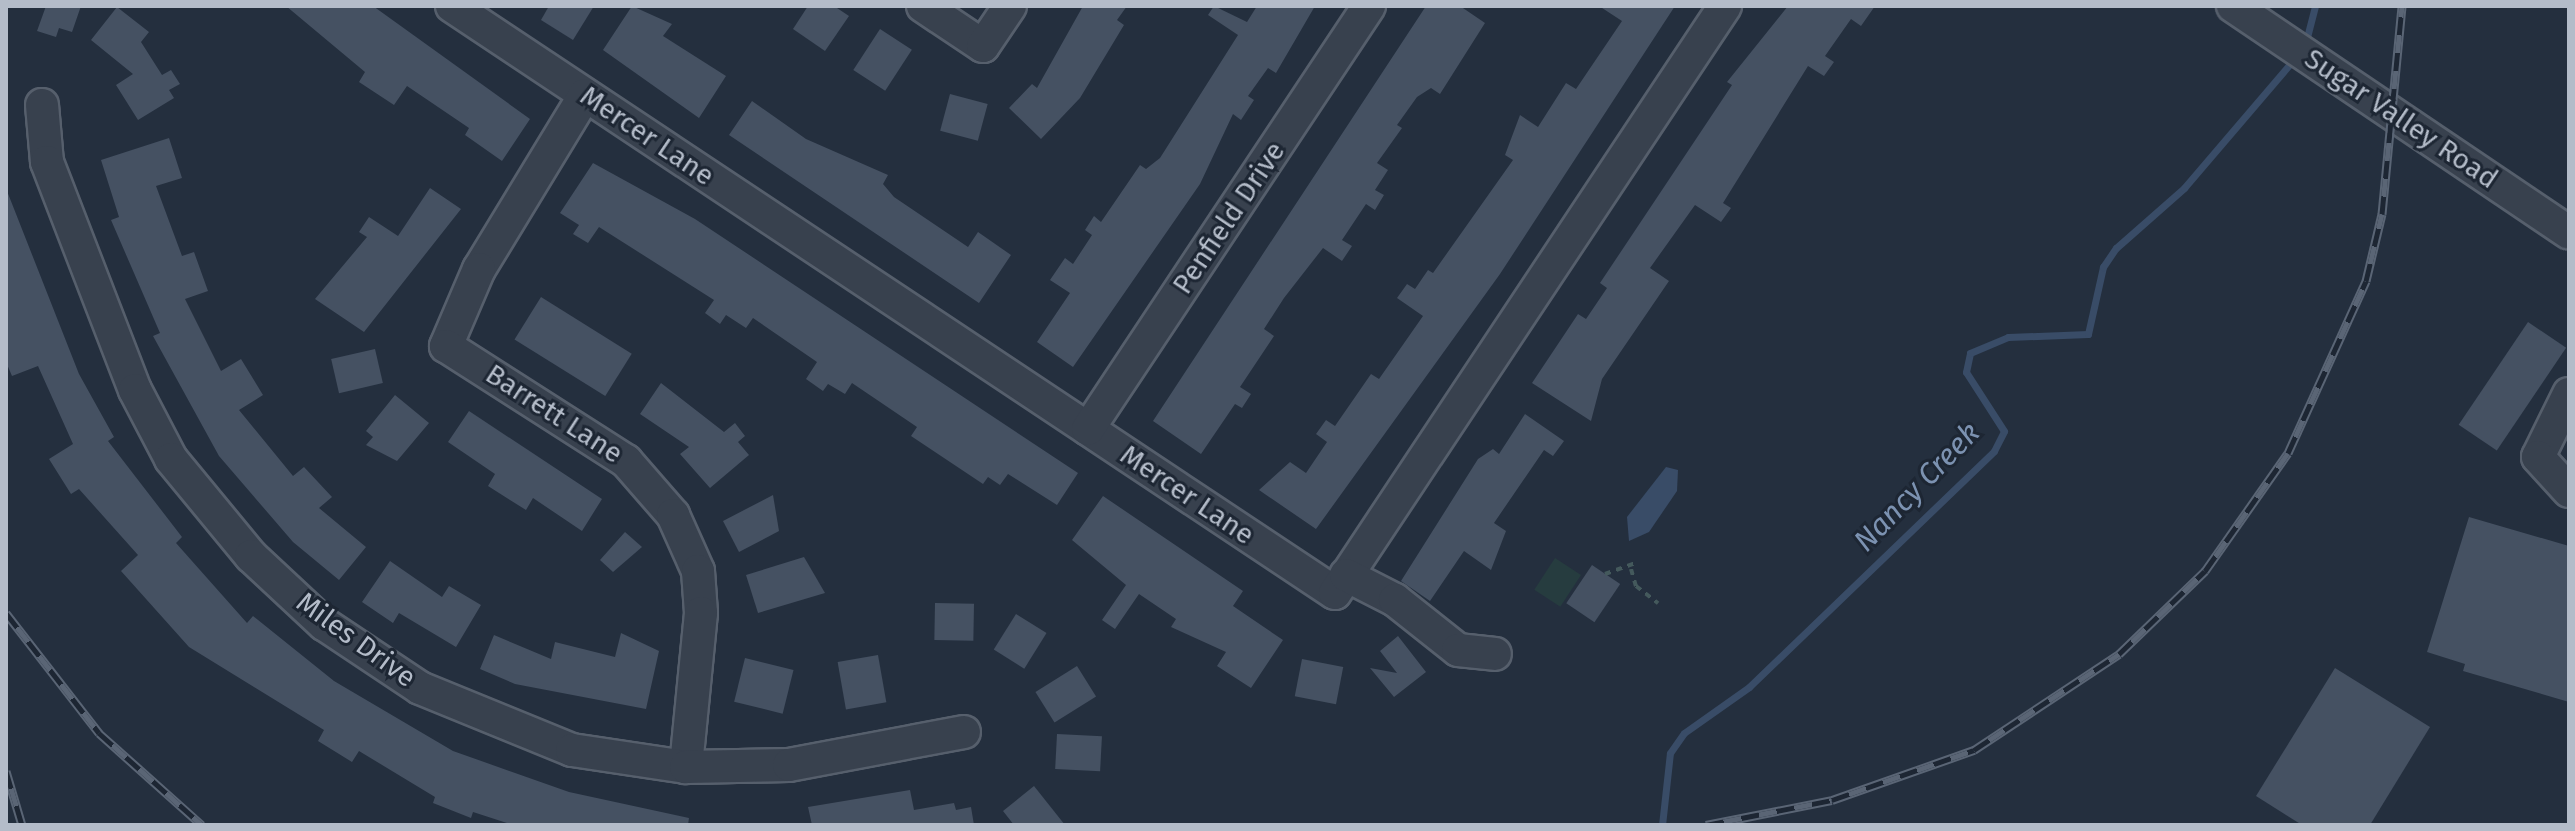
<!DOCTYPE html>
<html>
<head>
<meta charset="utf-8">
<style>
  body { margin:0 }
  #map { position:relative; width:2575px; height:831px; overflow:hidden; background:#242f3e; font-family:"Fira Sans",sans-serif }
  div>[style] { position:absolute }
  .green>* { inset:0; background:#263c3f; transform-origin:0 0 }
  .water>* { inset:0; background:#394c67 }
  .stream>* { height:7px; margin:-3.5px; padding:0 3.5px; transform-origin:3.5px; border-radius:3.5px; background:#394c67 }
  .building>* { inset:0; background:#455162; transform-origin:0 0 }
  .path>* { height:4px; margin-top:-2px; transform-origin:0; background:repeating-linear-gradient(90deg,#44595c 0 6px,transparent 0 12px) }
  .roads { filter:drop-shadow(2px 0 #565f6c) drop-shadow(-2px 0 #565f6c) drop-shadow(0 2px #565f6c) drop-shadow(0 -2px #565f6c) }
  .minor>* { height:32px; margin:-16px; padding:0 16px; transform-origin:16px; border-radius:16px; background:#38414e }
  .rail>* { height:9px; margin-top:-4.5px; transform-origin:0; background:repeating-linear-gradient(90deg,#1d2633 0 18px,#5a6575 0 36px); box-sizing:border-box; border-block:2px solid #5a6575 }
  span { translate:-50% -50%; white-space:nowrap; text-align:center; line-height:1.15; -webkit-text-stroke:6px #1d2633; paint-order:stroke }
  .street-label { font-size:28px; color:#b4bcc9 }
  .water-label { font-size:30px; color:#7c92b1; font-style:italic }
  .frame { position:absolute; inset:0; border:8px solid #b4bcc9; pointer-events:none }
</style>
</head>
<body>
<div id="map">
  <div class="green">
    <div style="left:1555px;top:558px;width:31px;height:38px;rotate:33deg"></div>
  </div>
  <div class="water">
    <div style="clip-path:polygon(1666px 467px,1678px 470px,1677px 491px,1649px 532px,1629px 541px,1627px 517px)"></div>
  </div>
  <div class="stream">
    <div style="left:2305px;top:45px;width:40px;rotate:-75.6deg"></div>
    <div style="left:1662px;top:825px;width:72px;rotate:-83.7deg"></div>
    <div style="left:1670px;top:753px;width:24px;rotate:-55deg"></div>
    <div style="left:1684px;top:733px;width:80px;rotate:-35.3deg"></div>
    <div style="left:1749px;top:687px;width:340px;rotate:-43.9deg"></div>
    <div style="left:1994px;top:451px;width:22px;rotate:-63deg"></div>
    <div style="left:2004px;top:431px;width:70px;rotate:-122.8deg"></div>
    <div style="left:1966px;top:372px;width:19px;rotate:-78deg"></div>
    <div style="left:1970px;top:353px;width:41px;rotate:-22.8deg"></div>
    <div style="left:2008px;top:337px;width:80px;rotate:-2.1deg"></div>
    <div style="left:2088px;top:334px;width:69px;rotate:-77.4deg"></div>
    <div style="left:2103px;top:267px;width:23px;rotate:-56deg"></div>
    <div style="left:2116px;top:248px;width:91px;rotate:-41.4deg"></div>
    <div style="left:2184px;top:188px;width:171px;rotate:-49.5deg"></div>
  </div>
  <div class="building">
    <div style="clip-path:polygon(46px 6px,81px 6px,72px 32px,59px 28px,56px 37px,37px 31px)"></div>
    <div style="clip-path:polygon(286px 6px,373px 6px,530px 119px,502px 161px,465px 135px,469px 128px,407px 86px,394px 105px,359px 82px,365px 72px)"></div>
    <div style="clip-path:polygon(549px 6px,594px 6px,573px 40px,541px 20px)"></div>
    <div style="clip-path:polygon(632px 6px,672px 24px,663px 36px,726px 76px,699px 118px,603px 50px)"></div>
    <div style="clip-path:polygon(808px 6px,834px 6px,849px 16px,825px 51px,793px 29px)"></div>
    <div style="clip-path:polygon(1083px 6px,1127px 6px,1117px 20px,1124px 25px,1080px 98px,1041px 139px,1009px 108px,1032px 84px,1037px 88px)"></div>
    <div style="clip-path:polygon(1214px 6px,1247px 22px,1257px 6px,1315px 6px,1276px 73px,1268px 68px,1248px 96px,1254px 100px,1241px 120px,1233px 114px,1200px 184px,1073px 367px,1037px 342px,1070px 293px,1050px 280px,1065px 258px,1073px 264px,1092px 235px,1085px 230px,1094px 216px,1101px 222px,1140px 165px,1146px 169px,1160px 158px,1238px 35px,1208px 15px)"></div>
    <div style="clip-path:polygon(1426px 6px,1460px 6px,1485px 23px,1440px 94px,1431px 88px,1417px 97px,1397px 125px,1402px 128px,1377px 163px,1388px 170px,1375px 190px,1384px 195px,1375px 210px,1366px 204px,1342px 240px,1352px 246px,1342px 261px,1323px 248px,1284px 298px,1264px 329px,1274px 336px,1240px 387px,1251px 394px,1242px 408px,1235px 404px,1201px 454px,1153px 421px)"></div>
    <div style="clip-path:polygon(1599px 6px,1675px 6px,1500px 274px,1316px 529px,1259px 490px,1290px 462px,1306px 473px,1327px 442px,1316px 434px,1326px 420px,1335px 426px,1371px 374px,1379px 379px,1423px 316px,1397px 298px,1407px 284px,1415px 289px,1428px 270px,1433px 273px,1513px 160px,1505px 155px,1520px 115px,1538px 127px,1566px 83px,1576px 89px,1622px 21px)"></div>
    <div style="clip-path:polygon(1788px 6px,1875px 6px,1861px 26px,1851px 19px,1825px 56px,1834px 62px,1824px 76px,1808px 66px,1723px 203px,1731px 208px,1721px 222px,1695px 205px,1650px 268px,1669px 281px,1602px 379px,1591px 421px,1532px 383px,1578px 314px,1586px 319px,1607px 288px,1600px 283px,1732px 85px,1727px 82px)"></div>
    <div style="clip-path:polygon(117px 7px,149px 32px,141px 42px,162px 75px,171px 70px,180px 84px,169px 90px,174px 98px,138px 120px,116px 85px,133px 74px,91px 40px)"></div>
    <div style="left:880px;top:29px;width:38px;height:49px;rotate:33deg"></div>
    <div style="left:950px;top:94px;width:39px;height:38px;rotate:15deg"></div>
    <div style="clip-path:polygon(752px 101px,806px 139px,888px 175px,883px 184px,894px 197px,968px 247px,978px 232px,1011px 255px,979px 303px,729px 135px)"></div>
    <div style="clip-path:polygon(169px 138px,182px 178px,156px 186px,182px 256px,194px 252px,208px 291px,185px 299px,221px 371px,241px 359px,263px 395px,239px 410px,293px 476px,304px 467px,332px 497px,319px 508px,366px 547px,339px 580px,293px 542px,219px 456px,153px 336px,160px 333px,111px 220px,119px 217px,101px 160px)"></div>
    <div style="clip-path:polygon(593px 163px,695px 219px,1078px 473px,1057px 505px,1008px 474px,1000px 485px,988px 477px,983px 484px,911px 436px,917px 427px,852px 383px,845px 394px,828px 384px,823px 391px,806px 379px,817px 362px,753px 318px,746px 328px,726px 315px,720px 324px,705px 313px,714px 300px,599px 227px,588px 243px,573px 234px,579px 225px,560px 213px)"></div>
    <div style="clip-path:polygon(430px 188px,461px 209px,364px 332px,315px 299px,367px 237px,359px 232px,369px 217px,398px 236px)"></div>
    <div style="clip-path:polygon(7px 191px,79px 374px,114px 437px,108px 441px,182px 537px,176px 543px,247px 623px,253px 616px,334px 681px,453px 751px,569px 792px,689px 818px,688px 825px,513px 825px,473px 812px,471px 818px,433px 803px,435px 797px,359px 751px,352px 762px,318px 741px,324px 730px,189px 647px,121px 571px,138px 555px,79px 489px,71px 494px,49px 459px,73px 444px,38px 366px,12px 376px,6px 362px)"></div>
    <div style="left:541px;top:297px;width:107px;height:50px;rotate:32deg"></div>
    <div style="left:2528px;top:322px;width:46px;height:124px;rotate:34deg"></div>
    <div style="left:375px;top:349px;width:35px;height:45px;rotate:77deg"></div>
    <div style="clip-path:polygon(661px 383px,724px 432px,735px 423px,745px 436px,738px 442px,749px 455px,710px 488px,680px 454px,689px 447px,640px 414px)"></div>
    <div style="clip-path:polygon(395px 395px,429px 423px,397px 461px,366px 445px,373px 437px,366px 431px)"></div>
    <div style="clip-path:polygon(469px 411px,602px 499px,582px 531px,533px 498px,526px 510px,488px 486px,495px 474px,448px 442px)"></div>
    <div style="clip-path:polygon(1525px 414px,1564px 441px,1553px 456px,1544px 450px,1494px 523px,1506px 531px,1491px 570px,1464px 551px,1430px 601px,1401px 581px,1478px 459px,1493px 449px,1499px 454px)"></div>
    <div style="clip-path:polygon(773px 495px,779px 531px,739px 552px,723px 521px)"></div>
    <div style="clip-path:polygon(1103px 496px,1243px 591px,1233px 606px,1283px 640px,1251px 688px,1217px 666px,1226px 652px,1171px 627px,1176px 619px,1139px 594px,1115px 629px,1102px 620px,1126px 585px,1072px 540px)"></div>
    <div style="clip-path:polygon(2469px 517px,2569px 546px,2569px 702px,2463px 671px,2465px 664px,2427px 652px)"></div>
    <div style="clip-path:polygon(625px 532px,642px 547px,613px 572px,600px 560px)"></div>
    <div style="clip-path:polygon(804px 557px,825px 593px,758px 613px,746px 575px)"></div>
    <div style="clip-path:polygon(390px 561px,442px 597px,449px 586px,481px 605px,456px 647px,399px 613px,393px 623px,362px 602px)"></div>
    <div style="left:1592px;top:565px;width:34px;height:46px;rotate:34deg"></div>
    <div style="left:935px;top:603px;width:39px;height:37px;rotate:1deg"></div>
    <div style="left:1016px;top:614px;width:36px;height:42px;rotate:32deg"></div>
    <div style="clip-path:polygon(621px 633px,659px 651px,646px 709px,515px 684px,480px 669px,494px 635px,551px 659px,555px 642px,615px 657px)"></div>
    <div style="clip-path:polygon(1398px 636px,1426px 672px,1394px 697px,1370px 668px,1397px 673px,1380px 651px)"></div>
    <div style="left:878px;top:655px;width:48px;height:41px;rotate:80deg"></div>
    <div style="left:745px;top:658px;width:50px;height:45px;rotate:14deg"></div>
    <div style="left:1302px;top:659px;width:42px;height:38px;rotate:11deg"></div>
    <div style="left:1077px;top:666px;width:36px;height:49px;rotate:58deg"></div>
    <div style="clip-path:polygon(2335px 668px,2430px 727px,2370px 825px,2302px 825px,2256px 796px)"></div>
    <div style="left:1057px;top:734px;width:45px;height:35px;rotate:3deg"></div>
    <div style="clip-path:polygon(1034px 786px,1065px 825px,1014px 825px,1003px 811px)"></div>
    <div style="clip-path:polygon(910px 790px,914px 810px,954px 803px,956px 810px,971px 807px,974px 825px,812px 825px,808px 807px)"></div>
  </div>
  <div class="path">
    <div style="left:1631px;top:569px;width:18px;rotate:74deg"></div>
    <div style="left:1636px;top:586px;width:28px;rotate:38deg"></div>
    <div style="left:1605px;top:574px;width:35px;rotate:-20deg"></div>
  </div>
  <div class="roads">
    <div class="minor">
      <div style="left:452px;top:6px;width:1060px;rotate:33.62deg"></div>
      <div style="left:1335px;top:593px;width:705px;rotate:-56.4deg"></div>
      <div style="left:923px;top:6px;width:72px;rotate:33.7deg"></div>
      <div style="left:983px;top:46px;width:48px;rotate:-56deg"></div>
      <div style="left:2233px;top:6px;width:405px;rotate:34deg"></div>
      <div style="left:585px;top:95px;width:204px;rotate:121.3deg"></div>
      <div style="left:479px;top:269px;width:84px;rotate:113.2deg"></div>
      <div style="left:446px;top:346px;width:214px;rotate:32.6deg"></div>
      <div style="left:626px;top:461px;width:72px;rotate:49deg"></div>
      <div style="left:673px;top:515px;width:61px;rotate:65.9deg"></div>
      <div style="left:698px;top:571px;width:42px;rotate:85.9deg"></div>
      <div style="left:701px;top:613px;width:155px;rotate:95.6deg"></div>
      <div style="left:42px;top:105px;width:57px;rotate:85deg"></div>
      <div style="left:47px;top:162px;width:244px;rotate:68.9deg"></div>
      <div style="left:135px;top:390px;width:78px;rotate:62.4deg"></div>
      <div style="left:171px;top:459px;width:126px;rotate:50.5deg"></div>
      <div style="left:251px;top:556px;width:100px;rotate:43deg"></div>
      <div style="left:324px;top:624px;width:115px;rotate:33.7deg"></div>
      <div style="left:420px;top:688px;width:164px;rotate:22.2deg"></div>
      <div style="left:572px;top:750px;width:115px;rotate:8.5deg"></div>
      <div style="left:686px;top:767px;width:103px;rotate:-1.1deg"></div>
      <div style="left:789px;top:765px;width:178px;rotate:-10.7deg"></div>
      <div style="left:2569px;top:394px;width:70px;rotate:116.2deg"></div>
      <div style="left:2538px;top:457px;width:46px;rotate:47.6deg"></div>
      <div style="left:1088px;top:429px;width:508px;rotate:-56.4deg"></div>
      <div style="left:1346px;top:575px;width:55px;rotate:27deg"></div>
      <div style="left:1395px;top:600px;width:80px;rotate:38.4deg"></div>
      <div style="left:1458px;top:650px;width:37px;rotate:6deg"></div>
    </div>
  </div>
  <div class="rail">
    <div style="left:6px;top:613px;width:152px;rotate:52.2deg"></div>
    <div style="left:99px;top:733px;width:138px;rotate:41.8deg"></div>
    <div style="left:6px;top:771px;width:56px;rotate:73.5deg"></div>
    <div style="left:1706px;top:825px;width:128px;rotate:-11.2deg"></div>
    <div style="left:1832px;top:800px;width:151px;rotate:-19.4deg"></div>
    <div style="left:1974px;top:750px;width:174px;rotate:-33.5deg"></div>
    <div style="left:2119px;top:654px;width:120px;rotate:-44deg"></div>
    <div style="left:2205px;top:571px;width:144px;rotate:-54.9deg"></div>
    <div style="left:2288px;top:453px;width:189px;rotate:-65.6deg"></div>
    <div style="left:2366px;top:281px;width:69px;rotate:-76.6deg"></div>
    <div style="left:2382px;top:214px;width:209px;rotate:-84.5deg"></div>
  </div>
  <div class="street-label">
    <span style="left:2401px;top:119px;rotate:34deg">Sugar Valley Road</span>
    <span style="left:647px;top:136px;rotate:34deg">Mercer Lane</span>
    <span style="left:1229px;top:218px;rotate:-56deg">Penfield Drive</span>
    <span style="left:554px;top:414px;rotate:33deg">Barrett Lane</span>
    <span style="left:1187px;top:495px;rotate:34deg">Mercer Lane</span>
    <span style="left:356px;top:640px;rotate:36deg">Miles Drive</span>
  </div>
  <div class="water-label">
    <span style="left:1917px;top:487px;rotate:-46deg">Nancy Creek</span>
  </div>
  <div class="frame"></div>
</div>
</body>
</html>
